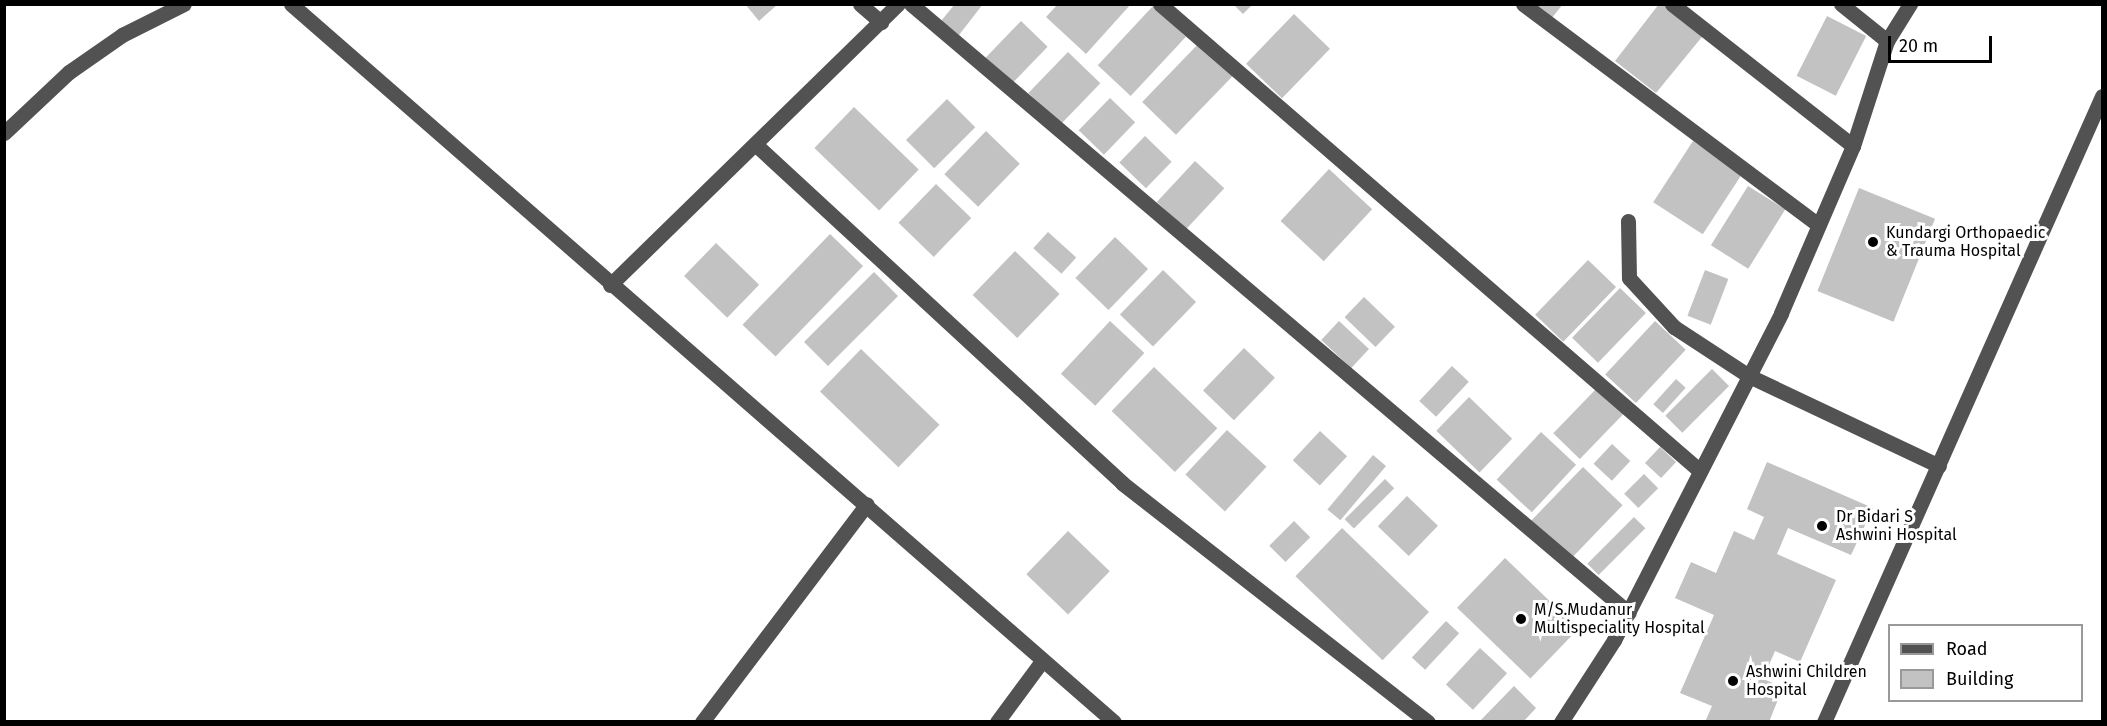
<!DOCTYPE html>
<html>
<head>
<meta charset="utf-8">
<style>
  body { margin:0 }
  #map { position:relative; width:2107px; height:726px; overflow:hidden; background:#fff; font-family:"Fira Sans",sans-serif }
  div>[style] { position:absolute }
  .building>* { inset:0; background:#c2c2c2; transform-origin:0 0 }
  .minor>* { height:15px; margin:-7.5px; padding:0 7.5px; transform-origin:7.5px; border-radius:7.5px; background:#525252 }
  .dots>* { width:16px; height:16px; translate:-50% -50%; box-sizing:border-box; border:3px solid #fff; border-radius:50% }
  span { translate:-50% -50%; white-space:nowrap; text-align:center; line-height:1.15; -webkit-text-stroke:6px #fff; paint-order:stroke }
  .poi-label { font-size:16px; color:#000 }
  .left { translate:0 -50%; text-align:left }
  .frame { position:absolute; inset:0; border:6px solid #000; pointer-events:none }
  .legend { position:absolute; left:1888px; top:624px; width:195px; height:78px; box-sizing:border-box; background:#fff; border:2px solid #999; margin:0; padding:8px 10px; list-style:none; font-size:18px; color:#000 }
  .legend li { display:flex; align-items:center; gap:12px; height:30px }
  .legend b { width:30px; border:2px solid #999 }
  .scale { position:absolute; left:1888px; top:36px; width:104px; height:27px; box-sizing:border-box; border:3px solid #000; border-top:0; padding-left:8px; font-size:18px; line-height:21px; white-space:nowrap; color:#000; -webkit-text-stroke:4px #fff; paint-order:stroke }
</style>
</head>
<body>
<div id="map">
  <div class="building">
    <div style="clip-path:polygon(745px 4px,778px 4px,759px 21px)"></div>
    <div style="clip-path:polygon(955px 4px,983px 4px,959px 35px,941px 21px)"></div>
    <div style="clip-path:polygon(1058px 4px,1131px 4px,1086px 54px,1046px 17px)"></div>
    <div style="clip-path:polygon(1233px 4px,1253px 4px,1243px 14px)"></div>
    <div style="clip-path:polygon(1534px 4px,1563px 4px,1551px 19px)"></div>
    <div style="clip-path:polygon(1659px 4px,1671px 4px,1706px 32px,1656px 93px,1615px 61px)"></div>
    <div style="left:1153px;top:6px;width:45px;height:81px;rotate:43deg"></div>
    <div style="left:1294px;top:14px;width:50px;height:69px;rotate:44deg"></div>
    <div style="left:1827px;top:16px;width:44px;height:67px;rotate:27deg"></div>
    <div style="left:1021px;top:21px;width:37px;height:51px;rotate:44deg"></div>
    <div style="left:1204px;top:38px;width:47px;height:89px;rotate:44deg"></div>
    <div style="left:1068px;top:52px;width:45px;height:57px;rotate:44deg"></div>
    <div style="left:1110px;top:98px;width:35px;height:45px;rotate:44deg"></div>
    <div style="left:947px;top:99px;width:40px;height:58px;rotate:45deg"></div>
    <div style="left:854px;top:107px;width:90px;height:57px;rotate:44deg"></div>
    <div style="left:986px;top:131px;width:47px;height:60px;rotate:44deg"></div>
    <div style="left:1145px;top:136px;width:37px;height:37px;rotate:44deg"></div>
    <div style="left:1693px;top:141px;width:59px;height:73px;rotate:33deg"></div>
    <div style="left:1195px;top:161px;width:40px;height:56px;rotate:43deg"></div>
    <div style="left:1329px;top:169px;width:59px;height:71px;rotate:43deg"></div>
    <div style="left:936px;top:184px;width:49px;height:54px;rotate:44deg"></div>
    <div style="left:1748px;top:186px;width:44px;height:70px;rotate:32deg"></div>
    <div style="left:1859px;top:188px;width:82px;height:111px;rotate:22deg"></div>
    <div style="left:1048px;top:232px;width:38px;height:22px;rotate:42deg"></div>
    <div style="left:830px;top:234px;width:46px;height:126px;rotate:44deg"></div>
    <div style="left:1115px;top:237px;width:46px;height:57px;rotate:44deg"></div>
    <div style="left:716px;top:243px;width:60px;height:46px;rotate:44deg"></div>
    <div style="left:1015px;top:251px;width:62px;height:61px;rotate:44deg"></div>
    <div style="left:1588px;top:260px;width:39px;height:76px;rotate:44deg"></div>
    <div style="left:1163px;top:270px;width:46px;height:62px;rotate:44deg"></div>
    <div style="left:1705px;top:270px;width:25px;height:49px;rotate:21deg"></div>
    <div style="left:874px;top:272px;width:34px;height:99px;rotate:45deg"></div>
    <div style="left:1620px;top:288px;width:36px;height:69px;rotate:44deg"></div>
    <div style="left:1364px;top:297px;width:43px;height:28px;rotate:44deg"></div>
    <div style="left:1110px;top:321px;width:47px;height:72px;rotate:43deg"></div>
    <div style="left:1339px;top:321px;width:41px;height:26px;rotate:43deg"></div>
    <div style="left:1655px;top:321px;width:42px;height:73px;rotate:43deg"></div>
    <div style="left:1244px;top:348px;width:43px;height:59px;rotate:44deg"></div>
    <div style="left:861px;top:349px;width:109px;height:59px;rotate:44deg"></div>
    <div style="left:1452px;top:366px;width:23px;height:48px;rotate:43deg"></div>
    <div style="left:1154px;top:367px;width:88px;height:61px;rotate:44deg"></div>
    <div style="left:1712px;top:369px;width:24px;height:66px;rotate:45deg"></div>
    <div style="left:1676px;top:379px;width:13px;height:34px;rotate:42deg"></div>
    <div style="left:1597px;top:388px;width:37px;height:63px;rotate:44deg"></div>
    <div style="left:1469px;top:397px;width:60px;height:47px;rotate:44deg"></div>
    <div style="left:1227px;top:430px;width:54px;height:61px;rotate:43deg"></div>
    <div style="left:1320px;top:431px;width:37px;height:40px;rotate:43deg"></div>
    <div style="left:1541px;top:432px;width:48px;height:65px;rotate:43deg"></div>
    <div style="left:1612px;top:444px;width:25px;height:27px;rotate:43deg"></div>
    <div style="left:1660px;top:447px;width:22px;height:22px;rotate:43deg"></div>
    <div style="left:1373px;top:455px;width:17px;height:71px;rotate:40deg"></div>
    <div style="clip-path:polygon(1767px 462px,1873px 508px,1851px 555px,1788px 528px,1777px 554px,1836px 580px,1800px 662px,1775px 651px,1763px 679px,1783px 687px,1769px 722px,1705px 722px,1712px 706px,1680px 693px,1714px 615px,1675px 598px,1691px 562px,1716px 573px,1734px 531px,1754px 540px,1764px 517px,1747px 509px)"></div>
    <div style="left:1583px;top:467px;width:55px;height:76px;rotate:44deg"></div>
    <div style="left:1644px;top:474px;width:20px;height:28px;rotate:45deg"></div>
    <div style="left:1385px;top:479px;width:13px;height:57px;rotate:45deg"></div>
    <div style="left:1407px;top:496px;width:43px;height:42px;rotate:44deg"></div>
    <div style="left:1634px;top:517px;width:16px;height:66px;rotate:45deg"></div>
    <div style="left:1294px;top:521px;width:23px;height:35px;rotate:45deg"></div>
    <div style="left:1342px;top:528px;width:121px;height:67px;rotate:44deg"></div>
    <div style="left:1068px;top:531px;width:58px;height:60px;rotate:44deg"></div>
    <div style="left:1505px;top:558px;width:102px;height:69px;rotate:44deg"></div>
    <div style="left:1446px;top:621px;width:18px;height:50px;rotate:43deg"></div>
    <div style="left:1480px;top:648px;width:37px;height:50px;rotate:43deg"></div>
    <div style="clip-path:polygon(1514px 686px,1536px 708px,1523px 722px,1479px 722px)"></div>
  </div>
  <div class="minor">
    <div style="left:291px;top:4px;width:1092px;rotate:41.1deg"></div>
    <div style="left:860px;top:4px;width:28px;rotate:41deg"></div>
    <div style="left:911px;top:4px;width:941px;rotate:40.3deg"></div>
    <div style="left:1160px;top:4px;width:714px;rotate:40.85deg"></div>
    <div style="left:1523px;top:4px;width:369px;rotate:36.8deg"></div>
    <div style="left:1672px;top:4px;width:230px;rotate:38.1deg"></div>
    <div style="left:1841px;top:4px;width:59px;rotate:38.8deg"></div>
    <div style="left:4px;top:133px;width:89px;rotate:-43.2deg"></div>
    <div style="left:69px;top:72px;width:65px;rotate:-34.9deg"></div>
    <div style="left:122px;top:35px;width:69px;rotate:-26.6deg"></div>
    <div style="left:755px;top:144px;width:500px;rotate:42.7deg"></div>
    <div style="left:1122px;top:483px;width:388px;rotate:38deg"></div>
    <div style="left:1628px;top:221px;width:57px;rotate:89deg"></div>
    <div style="left:1629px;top:278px;width:67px;rotate:47.4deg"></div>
    <div style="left:1674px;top:327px;width:90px;rotate:33.2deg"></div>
    <div style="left:1749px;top:376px;width:210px;rotate:25.3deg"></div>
    <div style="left:610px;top:285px;width:402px;rotate:-44.3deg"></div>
    <div style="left:702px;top:722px;width:273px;rotate:-52.9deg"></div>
    <div style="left:997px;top:722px;width:76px;rotate:-53.6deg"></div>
    <div style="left:1561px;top:722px;width:98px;rotate:-57.1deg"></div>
    <div style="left:1614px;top:640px;width:367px;rotate:-62.9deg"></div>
    <div style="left:1781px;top:313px;width:182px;rotate:-66.7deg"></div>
    <div style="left:1853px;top:146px;width:110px;rotate:-72.1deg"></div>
    <div style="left:1887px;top:41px;width:44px;rotate:-58.1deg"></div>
    <div style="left:1824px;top:722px;width:685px;rotate:-66.05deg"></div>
  </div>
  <div class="dots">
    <div style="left:1873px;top:242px;background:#000"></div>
    <div style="left:1822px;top:526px;background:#000"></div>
    <div style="left:1521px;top:619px;background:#000"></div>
    <div style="left:1733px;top:681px;background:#000"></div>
  </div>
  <div class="poi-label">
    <span class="left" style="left:1886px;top:242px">Kundargi Orthopaedic<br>&amp; Trauma Hospital</span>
    <span class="left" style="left:1836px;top:526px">Dr Bidari S<br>Ashwini Hospital</span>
    <span class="left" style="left:1534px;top:619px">M/S.Mudanur<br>Multispeciality Hospital</span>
    <span class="left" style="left:1746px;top:681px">Ashwini Children<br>Hospital</span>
  </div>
  <div class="frame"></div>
  <ul class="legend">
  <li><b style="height:8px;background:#525252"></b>Road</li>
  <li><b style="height:16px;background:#c2c2c2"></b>Building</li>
  </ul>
  <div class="scale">20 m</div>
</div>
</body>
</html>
